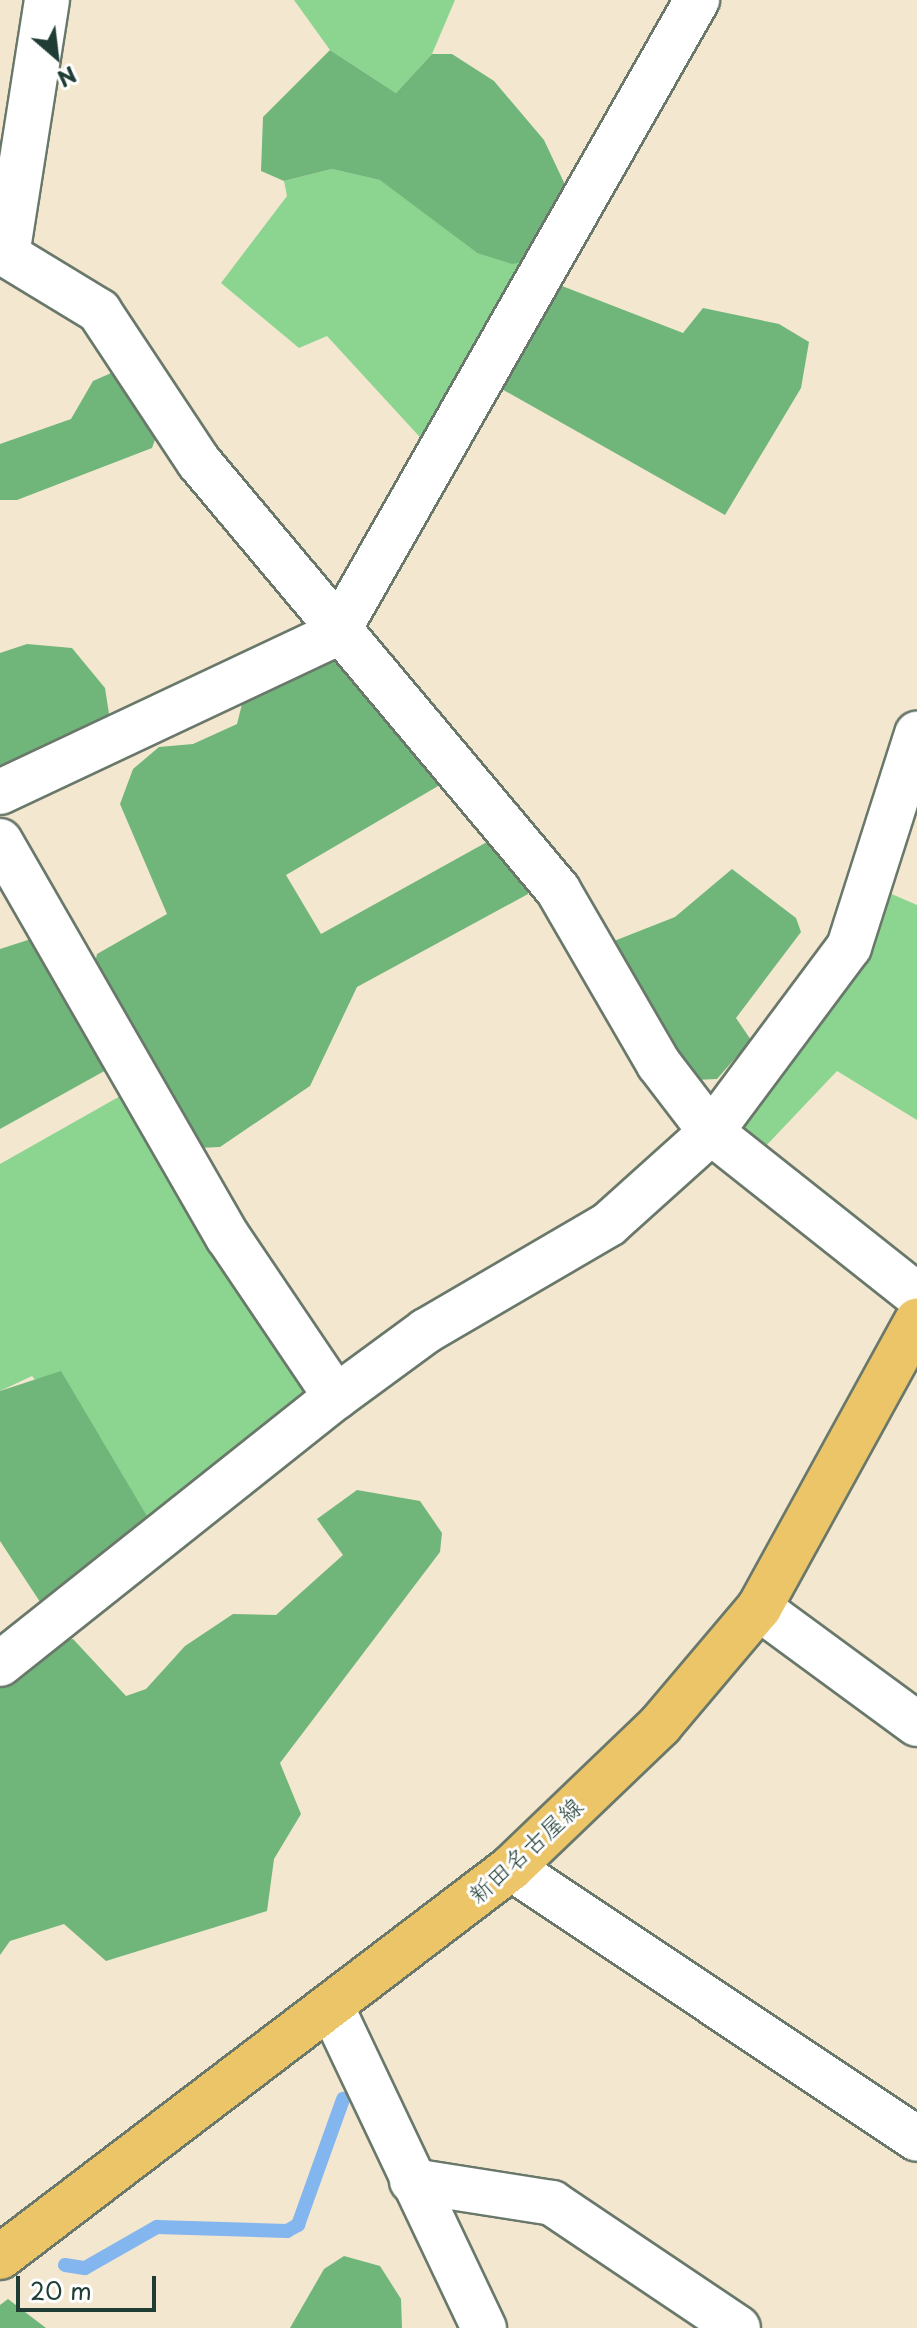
<!DOCTYPE html>
<html>
<head>
<meta charset="utf-8">
<style>
  body { margin:0 }
  #map { position:relative; width:917px; height:2328px; overflow:hidden; background:#f3e7cf; font-family:"Playpen Sans","Klee One",sans-serif }
  div>[style] { position:absolute }
  .green>* { inset:0; background:#8bd591 }
  .forest>* { inset:0; background:#70b67b }
  .stream>* { height:14px; margin:-7px; padding:0 7px; transform-origin:7px; border-radius:7px; background:#83b5ef }
  .roads { filter:drop-shadow(2px 0 #69786a) drop-shadow(-2px 0 #69786a) drop-shadow(0 2px #69786a) drop-shadow(0 -2px #69786a) }
  .minor>* { height:44px; margin:-22px; padding:0 22px; transform-origin:22px; border-radius:22px; background:#fff }
  .major>* { height:44px; margin:-22px; padding:0 22px; transform-origin:22px; border-radius:22px; background:#ecc569 }
  span { translate:-50% -50%; white-space:nowrap; text-align:center; line-height:1.15; -webkit-text-stroke:6px #fff; paint-order:stroke }
  .street-label { font-size:24px; color:#1f3d34 }
  .north { position:absolute; left:16px; top:16px; width:80px; height:80px; -webkit-text-stroke:6px #fff; paint-order:stroke; rotate:152deg; font-size:22px; font-weight:700; line-height:32px; text-align:center; color:#1f3d34 }
  .north::after { content:''; display:block; margin:auto; width:28px; height:36px; background:#1f3d34; clip-path:polygon(50% 0,100% 100%,50% 72%,0 100%) }
  .scale { position:absolute; left:16px; top:2276px; width:140px; height:36px; box-sizing:border-box; border:4px solid #1f3d34; border-top:0; padding-left:10px; font-size:24px; line-height:28px; white-space:nowrap; color:#1f3d34; -webkit-text-stroke:6px #fff; paint-order:stroke }
</style>
</head>
<body>
<div id="map">
  <div class="green">
    <div style="clip-path:polygon(294px 0,455px 0,432px 54px,396px 93px,330px 50px)"></div>
    <div style="clip-path:polygon(332px 169px,381px 180px,477px 253px,529px 261px,429px 447px,327px 336px,299px 348px,221px 283px,287px 196px,284px 181px)"></div>
    <div style="clip-path:polygon(887px 892px,917px 905px,917px 1120px,837px 1071px,761px 1151px,739px 1134px,734px 1106px)"></div>
    <div style="clip-path:polygon(122px 1095px,143px 1107px,261px 1326px,310px 1400px,154px 1528px,32px 1376px,0 1391px,0 1164px)"></div>
  </div>
  <div class="forest">
    <div style="clip-path:polygon(330px 50px,396px 93px,432px 54px,452px 54px,494px 81px,544px 140px,568px 191px,529px 261px,512px 264px,477px 253px,380px 180px,332px 169px,284px 181px,261px 171px,263px 117px)"></div>
    <div style="clip-path:polygon(557px 284px,683px 333px,703px 308px,779px 324px,809px 342px,801px 388px,725px 515px,500px 388px)"></div>
    <div style="clip-path:polygon(118px 370px,156px 437px,152px 448px,17px 500px,0 500px,0 444px,71px 419px,93px 381px)"></div>
    <div style="clip-path:polygon(27px 644px,72px 648px,105px 688px,109px 714px,101px 724px,0 767px,0 653px)"></div>
    <div style="clip-path:polygon(324px 656px,346px 667px,445px 782px,286px 875px,321px 934px,496px 837px,533px 873px,528px 894px,357px 987px,310px 1086px,220px 1147px,198px 1148px,93px 972px,97px 954px,167px 914px,120px 804px,133px 769px,159px 747px,193px 744px,237px 724px,244px 696px)"></div>
    <div style="clip-path:polygon(732px 869px,796px 918px,801px 932px,736px 1018px,751px 1040px,717px 1079px,695px 1080px,614px 941px,675px 917px)"></div>
    <div style="clip-path:polygon(31px 939px,45px 948px,117px 1064px,0 1129px,0 949px)"></div>
    <div style="clip-path:polygon(61px 1371px,154px 1528px,48px 1614px,0 1541px,0 1391px)"></div>
    <div style="clip-path:polygon(357px 1490px,420px 1501px,442px 1533px,440px 1552px,280px 1763px,301px 1814px,274px 1859px,267px 1911px,106px 1961px,64px 1924px,10px 1941px,0 1955px,0 1680px,55px 1641px,73px 1639px,126px 1696px,146px 1689px,185px 1646px,233px 1614px,276px 1615px,343px 1555px,317px 1519px)"></div>
    <div style="clip-path:polygon(344px 2256px,380px 2266px,401px 2299px,402px 2328px,290px 2328px,324px 2269px)"></div>
    <div style="clip-path:polygon(8px 2299px,46px 2328px,0 2328px,0 2305px)"></div>
  </div>
  <div class="stream">
    <div style="left:65px;top:2265px;width:20px;rotate:9deg"></div>
    <div style="left:85px;top:2268px;width:83px;rotate:-29.7deg"></div>
    <div style="left:157px;top:2227px;width:130px;rotate:1.8deg"></div>
    <div style="left:287px;top:2231px;width:13px;rotate:-29deg"></div>
    <div style="left:298px;top:2225px;width:134px;rotate:-70.3deg"></div>
  </div>
  <div class="roads">
    <div class="minor">
      <div style="left:47px;top:0;width:258px;rotate:98.9deg"></div>
      <div style="left:7px;top:255px;width:108px;rotate:31.3deg"></div>
      <div style="left:99px;top:311px;width:181px;rotate:56.5deg"></div>
      <div style="left:199px;top:462px;width:559px;rotate:50.01deg"></div>
      <div style="left:558px;top:890px;width:201px;rotate:59.9deg"></div>
      <div style="left:659px;top:1064px;width:86px;rotate:52.6deg"></div>
      <div style="left:711px;top:1132px;width:263px;rotate:38.4deg"></div>
      <div style="left:0;top:792px;width:371px;rotate:-25.2deg"></div>
      <div style="left:336px;top:634px;width:730px;rotate:-60.34deg"></div>
      <div style="left:0;top:841px;width:457px;rotate:60.1deg"></div>
      <div style="left:228px;top:1237px;width:193px;rotate:56deg"></div>
      <div style="left:759px;top:1608px;width:196px;rotate:36.3deg"></div>
      <div style="left:0;top:1664px;width:429px;rotate:-38.5deg"></div>
      <div style="left:336px;top:1397px;width:112px;rotate:-36.3deg"></div>
      <div style="left:426px;top:1331px;width:212px;rotate:-30.3deg"></div>
      <div style="left:609px;top:1224px;width:137px;rotate:-42deg"></div>
      <div style="left:711px;top:1132px;width:231px;rotate:-53.3deg"></div>
      <div style="left:849px;top:947px;width:224px;rotate:-72.3deg"></div>
      <div style="left:511px;top:1868px;width:488px;rotate:33.7deg"></div>
      <div style="left:331px;top:2006px;width:357px;rotate:64.6deg"></div>
      <div style="left:412px;top:2181px;width:142px;rotate:8.9deg"></div>
      <div style="left:552px;top:2203px;width:224px;rotate:33.9deg"></div>
    </div>
    <div class="major">
      <div style="left:0;top:2257px;width:642px;rotate:-37.28deg"></div>
      <div style="left:511px;top:1868px;width:207px;rotate:-43.8deg"></div>
      <div style="left:660px;top:1725px;width:153px;rotate:-49.8deg"></div>
      <div style="left:759px;top:1608px;width:328px;rotate:-61.2deg"></div>
    </div>
  </div>
  <div class="street-label">
    <span style="left:525px;top:1850px;rotate:-42deg">新田名古屋線</span>
  </div>
  <div class="north">N</div>
  <div class="scale">20 m</div>
</div>
</body>
</html>
